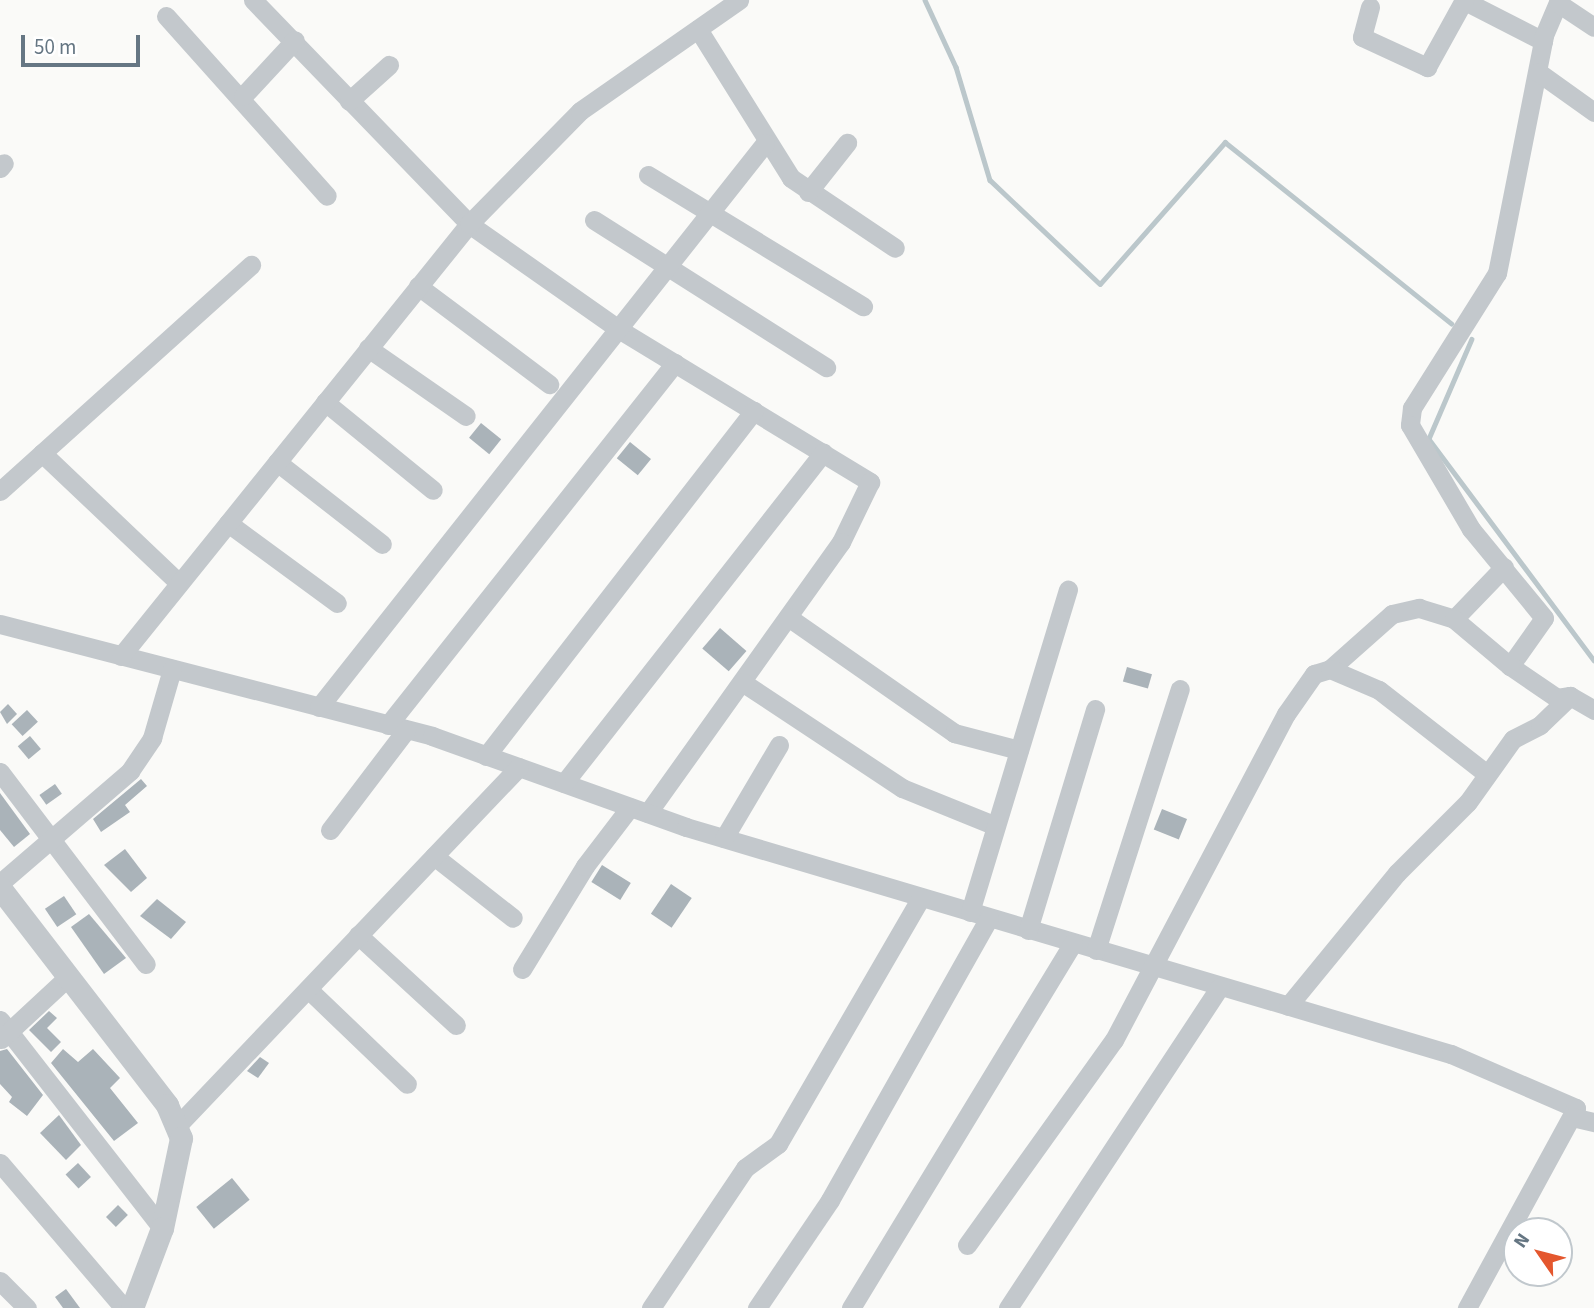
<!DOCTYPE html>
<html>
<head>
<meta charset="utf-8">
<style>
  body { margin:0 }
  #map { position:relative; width:1594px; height:1308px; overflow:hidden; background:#fafaf8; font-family:"Source Sans 3",sans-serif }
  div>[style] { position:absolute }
  .stream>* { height:4.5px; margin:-2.25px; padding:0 2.25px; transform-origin:2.25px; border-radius:2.25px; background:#bbc7cb }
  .building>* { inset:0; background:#aab3b9; transform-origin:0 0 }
  .minor>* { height:19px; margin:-9.5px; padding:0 9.5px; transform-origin:9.5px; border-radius:9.5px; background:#c3c8cc }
  .tertiary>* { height:23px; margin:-11.5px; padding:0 11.5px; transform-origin:11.5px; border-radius:11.5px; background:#c3c8cc }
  span { translate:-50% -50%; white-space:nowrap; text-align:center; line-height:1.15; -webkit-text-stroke:7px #fff; paint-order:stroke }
  .north { position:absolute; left:1503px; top:1217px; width:70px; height:70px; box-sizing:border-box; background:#fff; border:2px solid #c1c8cd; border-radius:50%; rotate:305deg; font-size:19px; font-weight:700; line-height:28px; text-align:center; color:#657683 }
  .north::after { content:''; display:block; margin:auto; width:24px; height:32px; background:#e4572e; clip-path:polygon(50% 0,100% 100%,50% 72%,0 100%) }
  .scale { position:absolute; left:21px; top:35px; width:119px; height:32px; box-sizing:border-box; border:4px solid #657683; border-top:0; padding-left:9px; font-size:21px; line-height:24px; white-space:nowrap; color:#657683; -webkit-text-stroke:5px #fff; paint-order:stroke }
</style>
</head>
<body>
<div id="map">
  <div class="stream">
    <div style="left:925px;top:0;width:74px;rotate:65.2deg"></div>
    <div style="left:956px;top:67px;width:118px;rotate:73.3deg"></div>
    <div style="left:990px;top:180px;width:151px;rotate:43.4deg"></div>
    <div style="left:1100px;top:284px;width:189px;rotate:-48.6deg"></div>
    <div style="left:1225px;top:142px;width:290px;rotate:38.7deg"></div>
    <div style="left:1472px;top:339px;width:109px;rotate:113.3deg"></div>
    <div style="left:1429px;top:439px;width:276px;rotate:53.3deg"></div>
  </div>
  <div class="building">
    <div style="left:481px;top:423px;width:26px;height:19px;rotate:39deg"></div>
    <div style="left:630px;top:442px;width:27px;height:21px;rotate:39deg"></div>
    <div style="left:720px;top:628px;width:35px;height:27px;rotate:41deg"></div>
    <div style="left:1127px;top:667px;width:26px;height:15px;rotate:16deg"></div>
    <div style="clip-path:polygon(8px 704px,17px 714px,7px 724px,0 712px)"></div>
    <div style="left:27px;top:710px;width:16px;height:21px;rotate:47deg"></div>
    <div style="left:30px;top:736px;width:17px;height:16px;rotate:50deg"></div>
    <div style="clip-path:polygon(141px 779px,147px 786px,125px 805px,130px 812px,101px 832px,93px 819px)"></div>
    <div style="left:55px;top:784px;width:12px;height:19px;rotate:55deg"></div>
    <div style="clip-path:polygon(0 793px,30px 834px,14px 847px,0 830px)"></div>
    <div style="left:1162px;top:809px;width:27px;height:22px;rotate:22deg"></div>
    <div style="clip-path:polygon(125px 849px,147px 878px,131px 892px,104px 865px)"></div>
    <div style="left:602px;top:865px;width:34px;height:20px;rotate:32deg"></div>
    <div style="left:671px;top:884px;width:25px;height:36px;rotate:34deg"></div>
    <div style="left:64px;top:896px;width:22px;height:23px;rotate:56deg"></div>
    <div style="clip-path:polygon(157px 899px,186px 922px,171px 939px,140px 916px)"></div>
    <div style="clip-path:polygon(89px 914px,126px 958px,104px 974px,71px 927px)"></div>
    <div style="clip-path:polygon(49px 1011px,57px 1018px,47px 1028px,61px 1042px,51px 1052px,29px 1030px)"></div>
    <div style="clip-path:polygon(7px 1049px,43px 1095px,27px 1116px,9px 1102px,12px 1097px,0 1084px,0 1051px)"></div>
    <div style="clip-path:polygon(63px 1049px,78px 1062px,93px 1049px,120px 1078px,110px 1088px,138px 1123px,114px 1141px,51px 1063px)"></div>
    <div style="clip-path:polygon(260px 1057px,269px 1063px,258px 1078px,247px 1071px)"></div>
    <div style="clip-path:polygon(59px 1115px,81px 1145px,66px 1160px,40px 1133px)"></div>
    <div style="left:78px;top:1163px;width:19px;height:17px;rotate:47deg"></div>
    <div style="left:232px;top:1178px;width:28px;height:46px;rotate:51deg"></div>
    <div style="left:118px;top:1205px;width:14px;height:17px;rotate:45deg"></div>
    <div style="clip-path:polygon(66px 1289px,80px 1308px,63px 1308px,55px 1297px)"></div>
  </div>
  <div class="minor">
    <div style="left:253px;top:0;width:311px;rotate:46deg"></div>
    <div style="left:469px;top:224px;width:184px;rotate:35.1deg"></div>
    <div style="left:620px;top:330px;width:293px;rotate:31.3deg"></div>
    <div style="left:870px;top:482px;width:67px;rotate:115.8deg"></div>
    <div style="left:841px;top:542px;width:333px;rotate:125.5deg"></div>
    <div style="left:1463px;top:0;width:90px;rotate:27.1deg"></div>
    <div style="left:1559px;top:0;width:39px;rotate:113deg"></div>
    <div style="left:1544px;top:36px;width:242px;rotate:101.2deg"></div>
    <div style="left:1497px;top:273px;width:160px;rotate:122.2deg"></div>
    <div style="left:1412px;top:408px;width:17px;rotate:97deg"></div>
    <div style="left:1410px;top:425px;width:121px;rotate:59.6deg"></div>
    <div style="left:1471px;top:529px;width:115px;rotate:50.6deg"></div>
    <div style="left:1544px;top:618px;width:59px;rotate:125.3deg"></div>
    <div style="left:1510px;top:666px;width:57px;rotate:34.2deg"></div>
    <div style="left:1557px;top:698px;width:13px;rotate:-9deg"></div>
    <div style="left:1570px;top:696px;width:28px;rotate:30deg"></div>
    <div style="left:1558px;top:3px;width:43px;rotate:33.7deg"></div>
    <div style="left:1370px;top:7px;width:31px;rotate:105deg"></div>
    <div style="left:1362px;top:37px;width:72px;rotate:24.8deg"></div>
    <div style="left:1427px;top:67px;width:77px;rotate:-61.1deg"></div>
    <div style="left:166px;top:16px;width:241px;rotate:48.2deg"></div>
    <div style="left:698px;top:29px;width:176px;rotate:58deg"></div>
    <div style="left:791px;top:178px;width:125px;rotate:33.9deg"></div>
    <div style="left:1538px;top:72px;width:69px;rotate:35.5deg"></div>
    <div style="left:243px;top:96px;width:76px;rotate:-47.1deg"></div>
    <div style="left:349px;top:101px;width:54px;rotate:-42deg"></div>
    <div style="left:0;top:168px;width:6px;rotate:-51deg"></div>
    <div style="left:648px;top:175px;width:252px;rotate:31.4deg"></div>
    <div style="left:808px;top:192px;width:63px;rotate:-51.5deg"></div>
    <div style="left:594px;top:220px;width:275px;rotate:32.4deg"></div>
    <div style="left:418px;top:286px;width:164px;rotate:36.8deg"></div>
    <div style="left:368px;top:348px;width:119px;rotate:34.8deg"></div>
    <div style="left:325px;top:402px;width:139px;rotate:39.2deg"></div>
    <div style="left:42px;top:453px;width:189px;rotate:43.5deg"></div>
    <div style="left:277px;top:462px;width:133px;rotate:38deg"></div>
    <div style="left:0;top:491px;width:338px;rotate:-42deg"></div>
    <div style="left:228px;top:523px;width:135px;rotate:36.3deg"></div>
    <div style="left:788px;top:617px;width:203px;rotate:34.9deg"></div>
    <div style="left:954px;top:733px;width:67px;rotate:14.7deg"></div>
    <div style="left:1454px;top:619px;width:72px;rotate:-46.1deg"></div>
    <div style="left:0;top:624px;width:446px;rotate:14.5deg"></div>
    <div style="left:432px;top:736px;width:270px;rotate:19.7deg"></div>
    <div style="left:686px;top:827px;width:798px;rotate:16.53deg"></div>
    <div style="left:1451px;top:1054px;width:136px;rotate:23.4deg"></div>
    <div style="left:1576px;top:1108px;width:228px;rotate:118.6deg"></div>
    <div style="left:121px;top:656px;width:555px;rotate:-51.15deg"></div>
    <div style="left:469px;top:224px;width:158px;rotate:-45.5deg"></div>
    <div style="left:580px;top:111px;width:194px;rotate:-34.9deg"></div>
    <div style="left:1330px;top:669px;width:83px;rotate:-41.6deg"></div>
    <div style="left:1392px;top:614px;width:28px;rotate:-13deg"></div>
    <div style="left:1419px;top:608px;width:37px;rotate:17deg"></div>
    <div style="left:1454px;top:619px;width:73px;rotate:40deg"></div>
    <div style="left:742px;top:682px;width:192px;rotate:33.5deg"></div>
    <div style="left:902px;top:788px;width:101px;rotate:22deg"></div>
    <div style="left:319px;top:707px;width:719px;rotate:-51.66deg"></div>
    <div style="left:388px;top:725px;width:462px;rotate:-51.6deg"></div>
    <div style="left:486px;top:756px;width:437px;rotate:-52.2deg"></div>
    <div style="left:0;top:772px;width:241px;rotate:52.8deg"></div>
    <div style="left:564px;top:783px;width:420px;rotate:-51.9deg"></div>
    <div style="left:330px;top:830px;width:126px;rotate:-52.8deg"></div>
    <div style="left:724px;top:838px;width:108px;rotate:-59.4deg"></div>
    <div style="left:434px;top:856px;width:100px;rotate:38.1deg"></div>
    <div style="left:0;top:883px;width:172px;rotate:-40.7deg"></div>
    <div style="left:130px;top:771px;width:40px;rotate:-56deg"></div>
    <div style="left:152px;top:738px;width:72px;rotate:-73.8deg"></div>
    <div style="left:970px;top:912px;width:337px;rotate:-73.1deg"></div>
    <div style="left:1028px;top:930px;width:231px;rotate:-73.1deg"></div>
    <div style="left:358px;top:935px;width:133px;rotate:42.6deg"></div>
    <div style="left:1096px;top:950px;width:274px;rotate:-72.2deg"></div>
    <div style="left:522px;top:969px;width:121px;rotate:-58.5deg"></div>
    <div style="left:585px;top:866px;width:74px;rotate:-52.7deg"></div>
    <div style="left:308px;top:989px;width:137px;rotate:43.8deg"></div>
    <div style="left:1288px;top:1006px;width:172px;rotate:-50.7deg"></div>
    <div style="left:1397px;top:873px;width:100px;rotate:-45deg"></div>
    <div style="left:1468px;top:802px;width:77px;rotate:-54.5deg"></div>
    <div style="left:1513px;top:739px;width:30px;rotate:-27deg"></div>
    <div style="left:1540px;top:725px;width:42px;rotate:-44deg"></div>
    <div style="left:0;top:1020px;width:264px;rotate:52.1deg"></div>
    <div style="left:1px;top:1039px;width:93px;rotate:-42.8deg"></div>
    <div style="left:1572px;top:1117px;width:23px;rotate:13deg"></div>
    <div style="left:176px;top:1127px;width:497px;rotate:-46.4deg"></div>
    <div style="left:0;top:1163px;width:191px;rotate:49.5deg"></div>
    <div style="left:967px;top:1245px;width:252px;rotate:-54.4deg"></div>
    <div style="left:1114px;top:1040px;width:369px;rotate:-62.2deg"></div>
    <div style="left:1286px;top:714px;width:49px;rotate:-55deg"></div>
    <div style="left:1314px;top:674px;width:17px;rotate:-17deg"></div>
    <div style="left:1330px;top:669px;width:53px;rotate:23.2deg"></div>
    <div style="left:1379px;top:690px;width:137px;rotate:37.9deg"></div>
    <div style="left:0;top:1281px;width:38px;rotate:45deg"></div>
    <div style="left:651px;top:1308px;width:169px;rotate:-56.1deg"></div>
    <div style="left:745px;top:1168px;width:41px;rotate:-36deg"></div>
    <div style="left:778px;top:1144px;width:285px;rotate:-59.9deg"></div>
    <div style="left:757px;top:1308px;width:130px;rotate:-55.9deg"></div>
    <div style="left:830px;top:1200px;width:324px;rotate:-60.6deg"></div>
    <div style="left:851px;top:1308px;width:427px;rotate:-58.7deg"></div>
    <div style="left:1008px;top:1308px;width:385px;rotate:-56.6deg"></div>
  </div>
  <div class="tertiary">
    <div style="left:0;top:888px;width:274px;rotate:52.4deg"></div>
    <div style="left:167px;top:1105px;width:36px;rotate:67deg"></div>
    <div style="left:181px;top:1138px;width:92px;rotate:101.9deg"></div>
    <div style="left:162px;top:1228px;width:85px;rotate:110.6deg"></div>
  </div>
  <div class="north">N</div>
  <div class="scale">50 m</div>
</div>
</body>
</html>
